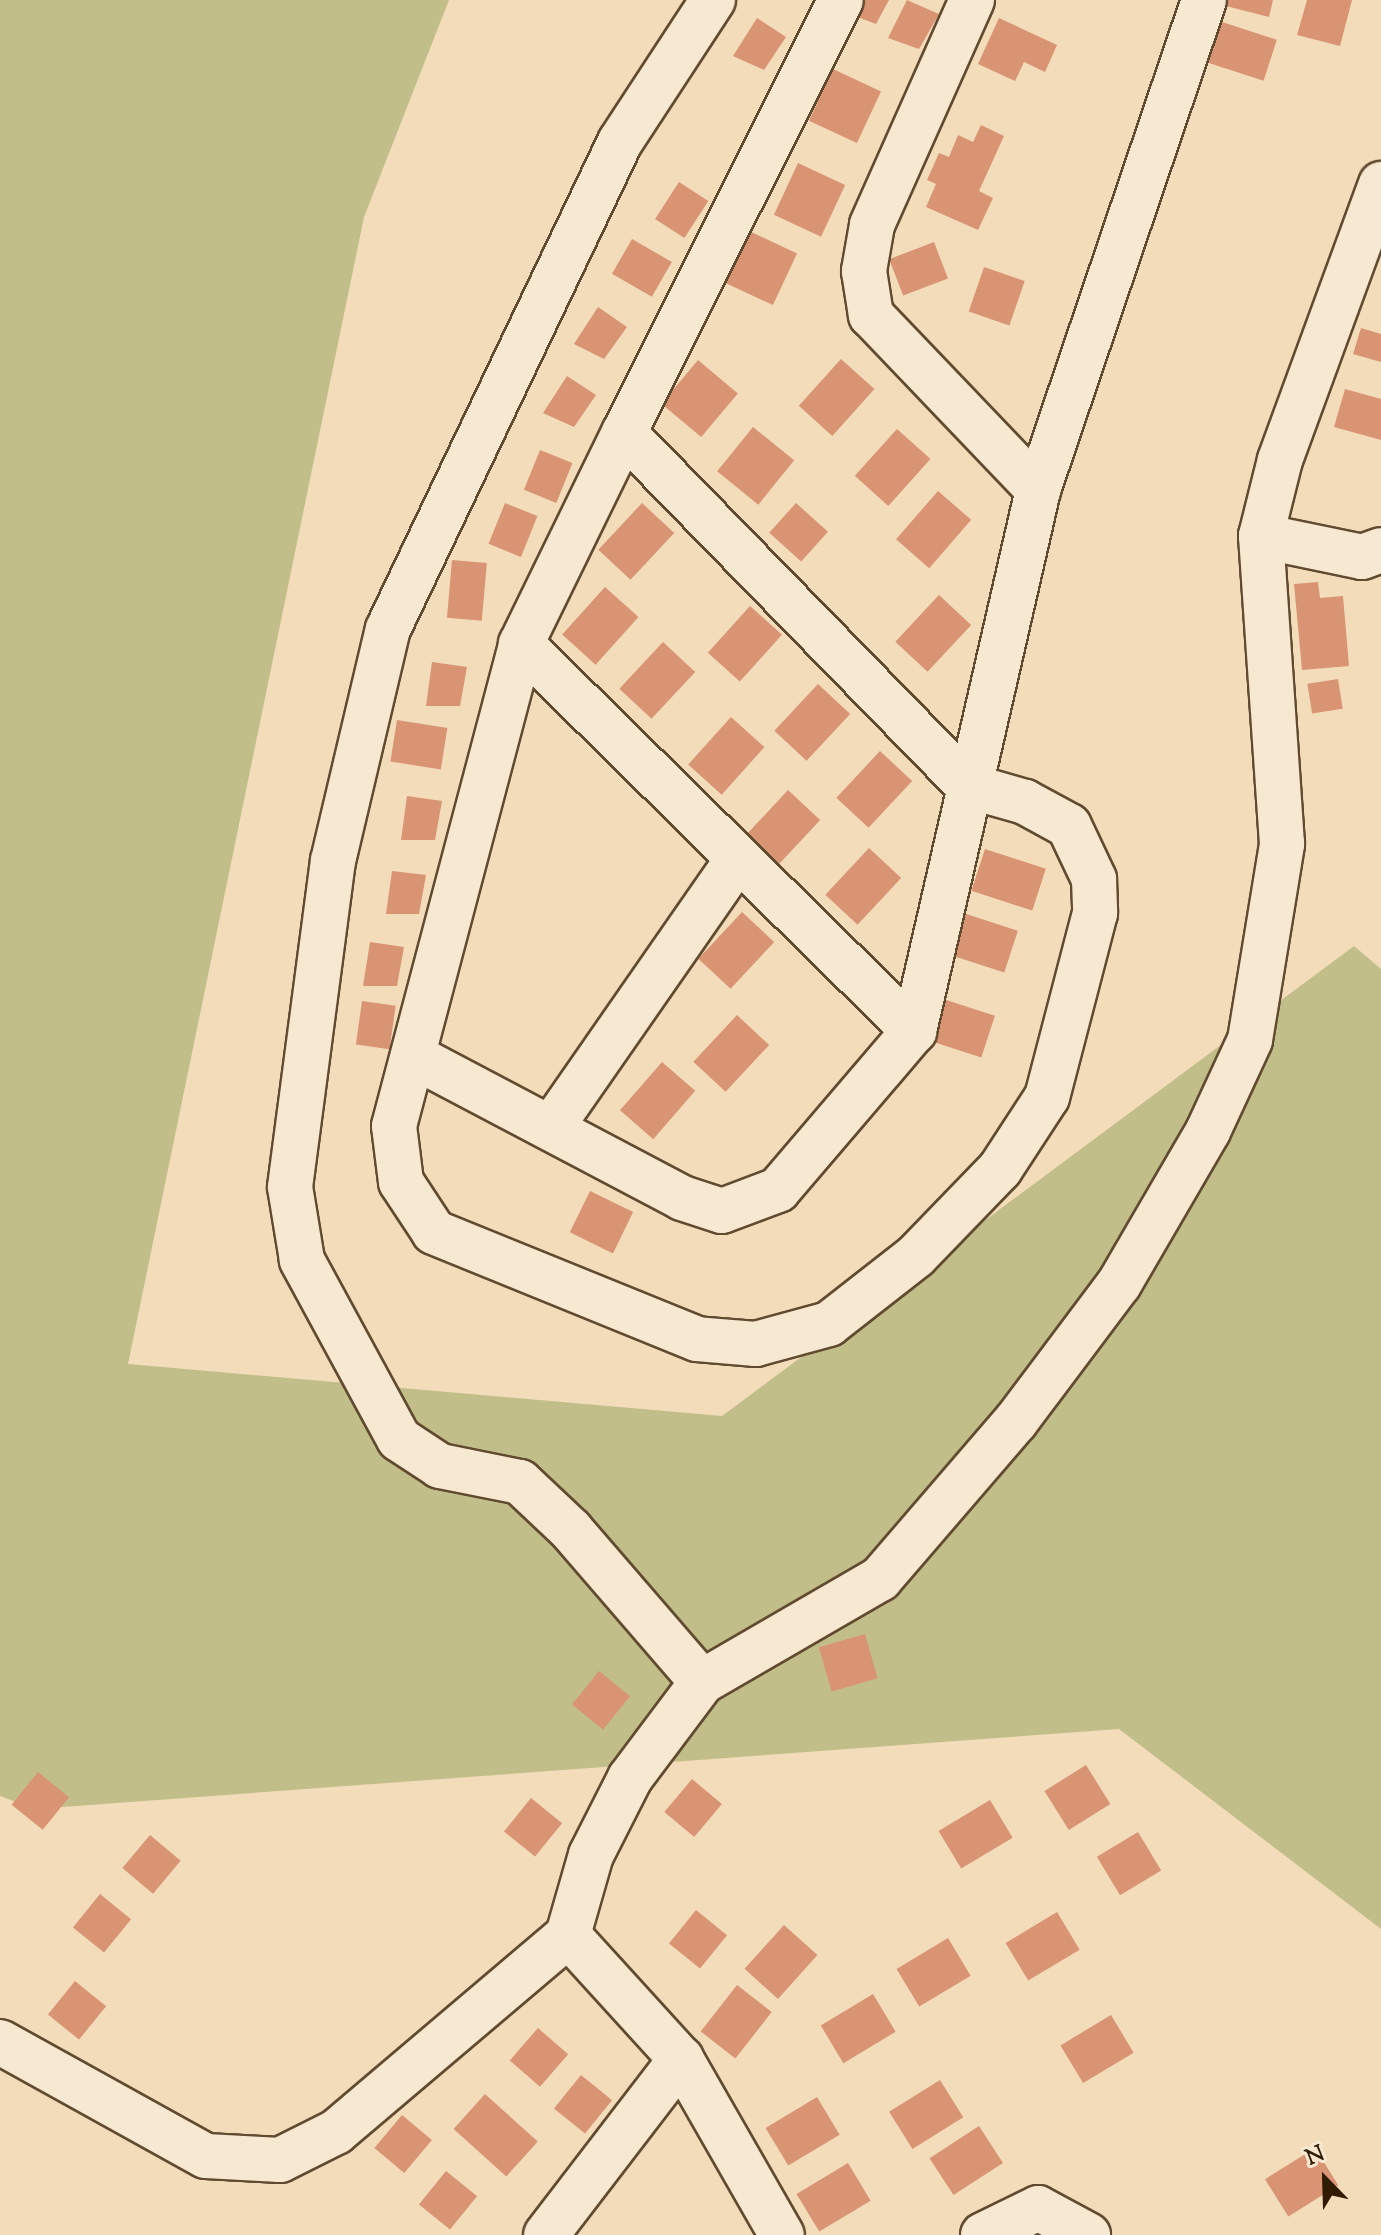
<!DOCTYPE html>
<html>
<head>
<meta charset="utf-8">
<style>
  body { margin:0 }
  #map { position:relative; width:1381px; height:2235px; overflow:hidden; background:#f3dcb9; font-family:"Sorts Mill Goudy",serif }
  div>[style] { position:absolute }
  .green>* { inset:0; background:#c2be8a }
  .building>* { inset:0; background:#d99474; transform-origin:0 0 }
  .roads { filter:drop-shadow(2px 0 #614b30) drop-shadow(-2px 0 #614b30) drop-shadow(0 2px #614b30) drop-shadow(0 -2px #614b30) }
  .minor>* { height:44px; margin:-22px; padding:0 22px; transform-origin:22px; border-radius:22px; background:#f7e8d2 }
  span { translate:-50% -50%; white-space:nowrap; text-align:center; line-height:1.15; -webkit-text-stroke:6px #f7e8d2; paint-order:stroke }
  .north { position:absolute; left:1285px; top:2139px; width:80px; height:80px; -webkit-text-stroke:6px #f7e8d2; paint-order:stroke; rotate:337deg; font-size:22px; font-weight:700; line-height:32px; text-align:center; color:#301b03 }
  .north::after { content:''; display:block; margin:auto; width:28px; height:36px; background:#301b03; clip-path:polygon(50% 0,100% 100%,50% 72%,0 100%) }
</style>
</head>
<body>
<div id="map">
  <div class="green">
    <div style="clip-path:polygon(0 0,449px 0,364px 217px,128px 1364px,722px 1416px,1354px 946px,1381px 969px,1381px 1929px,1119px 1729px,35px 1809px,0 1796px)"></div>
  </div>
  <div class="building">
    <div style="clip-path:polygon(851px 0,889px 0,876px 24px,844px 12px)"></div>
    <div style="clip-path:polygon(907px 0,939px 14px,919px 49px,888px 38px)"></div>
    <div style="clip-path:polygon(1228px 0,1273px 0,1269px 17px,1226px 6px)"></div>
    <div style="clip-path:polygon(1307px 0,1352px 0,1340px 46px,1297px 35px)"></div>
    <div style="clip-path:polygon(757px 18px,786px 37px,764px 70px,733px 56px)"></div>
    <div style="clip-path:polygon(999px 18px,1057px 45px,1045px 72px,1024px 62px,1015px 81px,978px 64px)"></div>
    <div style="left:1216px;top:20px;width:64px;height:43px;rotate:18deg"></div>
    <div style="left:833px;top:69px;width:53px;height:57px;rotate:25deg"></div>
    <div style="clip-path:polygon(981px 125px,1004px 136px,979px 191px,993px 198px,978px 230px,926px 207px,936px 184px,927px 180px,939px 153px,949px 157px,958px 135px,973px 142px)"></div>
    <div style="left:798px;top:163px;width:52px;height:57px;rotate:25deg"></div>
    <div style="left:679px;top:182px;width:35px;height:44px;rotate:33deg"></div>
    <div style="left:749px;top:231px;width:53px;height:57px;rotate:25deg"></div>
    <div style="left:632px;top:239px;width:46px;height:40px;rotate:30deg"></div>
    <div style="left:934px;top:242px;width:39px;height:48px;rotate:69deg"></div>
    <div style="left:984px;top:267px;width:43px;height:47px;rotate:19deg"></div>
    <div style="clip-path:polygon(598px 307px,627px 327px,604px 359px,574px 344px)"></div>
    <div style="clip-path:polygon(1361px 328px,1381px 334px,1381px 362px,1353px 354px)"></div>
    <div style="left:841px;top:359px;width:45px;height:63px;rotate:42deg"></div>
    <div style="left:698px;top:360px;width:52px;height:57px;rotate:40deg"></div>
    <div style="clip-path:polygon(567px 376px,596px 395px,574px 427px,543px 413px)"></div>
    <div style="clip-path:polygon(1345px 389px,1381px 399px,1381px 440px,1334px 427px)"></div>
    <div style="left:753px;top:427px;width:53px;height:57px;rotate:39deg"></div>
    <div style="left:897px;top:429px;width:45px;height:63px;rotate:42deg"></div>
    <div style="left:540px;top:450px;width:35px;height:43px;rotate:22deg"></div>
    <div style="left:938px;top:491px;width:44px;height:64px;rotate:41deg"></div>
    <div style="left:505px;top:503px;width:35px;height:44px;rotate:22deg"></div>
    <div style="left:642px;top:503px;width:44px;height:64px;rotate:43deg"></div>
    <div style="left:796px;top:503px;width:43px;height:40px;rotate:42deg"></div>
    <div style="left:452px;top:560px;width:35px;height:58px;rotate:5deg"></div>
    <div style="clip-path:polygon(1318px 582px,1320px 598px,1343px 596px,1349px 666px,1302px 670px,1294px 584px)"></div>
    <div style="left:605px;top:587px;width:45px;height:64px;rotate:42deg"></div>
    <div style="left:939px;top:595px;width:44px;height:64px;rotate:43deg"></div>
    <div style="left:750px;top:606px;width:43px;height:63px;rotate:42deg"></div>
    <div style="left:663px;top:642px;width:44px;height:64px;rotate:43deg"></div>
    <div style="clip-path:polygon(432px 662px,467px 667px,460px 706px,426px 706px)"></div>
    <div style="left:1338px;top:679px;width:30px;height:31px;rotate:81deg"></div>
    <div style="left:818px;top:684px;width:44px;height:64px;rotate:43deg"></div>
    <div style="left:731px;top:717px;width:45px;height:64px;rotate:42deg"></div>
    <div style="left:397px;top:720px;width:51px;height:42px;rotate:9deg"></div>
    <div style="left:880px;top:751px;width:44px;height:64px;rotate:43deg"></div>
    <div style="left:788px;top:790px;width:44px;height:64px;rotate:43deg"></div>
    <div style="clip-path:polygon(407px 796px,442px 801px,435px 840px,401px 840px)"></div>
    <div style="left:869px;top:848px;width:44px;height:64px;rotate:43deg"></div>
    <div style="left:985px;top:849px;width:64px;height:44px;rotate:18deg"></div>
    <div style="clip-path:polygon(392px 871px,426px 875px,419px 914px,386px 914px)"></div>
    <div style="left:957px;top:911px;width:64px;height:44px;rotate:18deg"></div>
    <div style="left:742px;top:912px;width:44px;height:64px;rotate:43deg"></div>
    <div style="clip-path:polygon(370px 942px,404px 947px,397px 986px,363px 986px)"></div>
    <div style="left:934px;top:996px;width:64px;height:44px;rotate:18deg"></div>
    <div style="left:362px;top:1001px;width:34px;height:44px;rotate:8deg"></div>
    <div style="left:737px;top:1015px;width:44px;height:64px;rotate:43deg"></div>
    <div style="left:662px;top:1062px;width:44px;height:64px;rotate:41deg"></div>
    <div style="left:590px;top:1191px;width:48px;height:46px;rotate:26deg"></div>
    <div style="left:865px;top:1634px;width:46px;height:48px;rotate:74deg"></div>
    <div style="left:599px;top:1671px;width:40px;height:43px;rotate:39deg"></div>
    <div style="left:1086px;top:1765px;width:46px;height:49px;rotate:58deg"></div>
    <div style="left:38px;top:1772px;width:40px;height:42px;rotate:39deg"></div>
    <div style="left:692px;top:1779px;width:39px;height:43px;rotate:40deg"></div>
    <div style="left:531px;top:1798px;width:40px;height:43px;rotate:39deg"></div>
    <div style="left:990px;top:1800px;width:44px;height:60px;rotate:59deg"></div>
    <div style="left:1138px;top:1832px;width:45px;height:48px;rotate:59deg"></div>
    <div style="left:150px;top:1835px;width:40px;height:43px;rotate:40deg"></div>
    <div style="left:100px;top:1894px;width:40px;height:43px;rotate:39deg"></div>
    <div style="left:696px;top:1910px;width:40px;height:43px;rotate:39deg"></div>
    <div style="left:1057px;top:1912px;width:44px;height:60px;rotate:59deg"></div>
    <div style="left:784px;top:1925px;width:45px;height:59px;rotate:42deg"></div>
    <div style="left:948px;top:1938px;width:44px;height:60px;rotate:59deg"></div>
    <div style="left:75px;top:1981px;width:40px;height:43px;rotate:39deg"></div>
    <div style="left:737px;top:1985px;width:44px;height:59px;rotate:38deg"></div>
    <div style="left:873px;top:1994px;width:44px;height:61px;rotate:59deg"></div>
    <div style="left:1111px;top:2015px;width:44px;height:59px;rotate:59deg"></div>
    <div style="left:538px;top:2028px;width:40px;height:43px;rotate:41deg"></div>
    <div style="left:581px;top:2075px;width:40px;height:43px;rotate:39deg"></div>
    <div style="left:940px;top:2080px;width:44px;height:60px;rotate:58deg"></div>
    <div style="left:485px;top:2094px;width:71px;height:47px;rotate:42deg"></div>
    <div style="left:817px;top:2097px;width:44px;height:60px;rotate:59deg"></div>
    <div style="left:402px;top:2115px;width:39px;height:43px;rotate:40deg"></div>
    <div style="left:979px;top:2126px;width:44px;height:59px;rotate:57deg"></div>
    <div style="left:1315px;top:2148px;width:44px;height:59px;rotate:58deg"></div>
    <div style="left:848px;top:2163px;width:44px;height:60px;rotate:59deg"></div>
    <div style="left:446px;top:2171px;width:40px;height:43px;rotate:39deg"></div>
  </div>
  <div class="roads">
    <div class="minor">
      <div style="left:972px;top:0;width:246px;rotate:114deg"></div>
      <div style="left:872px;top:225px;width:47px;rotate:99.9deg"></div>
      <div style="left:864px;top:271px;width:45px;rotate:81deg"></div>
      <div style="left:871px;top:315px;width:242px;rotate:46.3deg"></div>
      <div style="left:624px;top:433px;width:494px;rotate:45.7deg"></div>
      <div style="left:969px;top:786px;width:58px;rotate:15.9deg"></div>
      <div style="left:1025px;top:802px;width:50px;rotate:28.6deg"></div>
      <div style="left:1069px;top:826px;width:59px;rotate:64.7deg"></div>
      <div style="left:1094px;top:879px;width:34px;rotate:88deg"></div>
      <div style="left:1095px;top:913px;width:190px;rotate:104.6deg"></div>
      <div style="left:1047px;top:1097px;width:86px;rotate:123.1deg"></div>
      <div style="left:1000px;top:1169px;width:121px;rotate:134deg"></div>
      <div style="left:916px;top:1256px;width:110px;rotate:142deg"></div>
      <div style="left:829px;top:1324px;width:76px;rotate:164.7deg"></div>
      <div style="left:756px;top:1344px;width:59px;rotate:-175.2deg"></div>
      <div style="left:697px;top:1339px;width:284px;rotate:-157.9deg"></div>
      <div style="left:434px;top:1232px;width:60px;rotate:-123.4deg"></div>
      <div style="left:401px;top:1182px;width:56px;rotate:-97.1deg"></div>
      <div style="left:394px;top:1126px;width:498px;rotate:-75.2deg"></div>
      <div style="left:521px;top:644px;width:235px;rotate:-64deg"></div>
      <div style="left:624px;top:433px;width:484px;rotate:-63.4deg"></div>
      <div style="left:1261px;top:536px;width:103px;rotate:11.7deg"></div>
      <div style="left:1362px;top:557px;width:20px;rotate:-20deg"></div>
      <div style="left:521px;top:644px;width:552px;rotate:44.56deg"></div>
      <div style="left:415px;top:1057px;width:302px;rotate:27.8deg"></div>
      <div style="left:682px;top:1198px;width:42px;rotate:18deg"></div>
      <div style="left:722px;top:1211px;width:60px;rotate:-20.6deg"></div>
      <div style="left:778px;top:1190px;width:209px;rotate:-49.5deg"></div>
      <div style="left:914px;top:1031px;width:555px;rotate:-77.09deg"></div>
      <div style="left:1038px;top:490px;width:517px;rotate:-71.28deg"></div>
      <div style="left:553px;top:1125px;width:320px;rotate:-55.2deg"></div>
      <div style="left:702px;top:1682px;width:201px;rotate:-130.8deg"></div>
      <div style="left:571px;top:1530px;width:70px;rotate:-136.7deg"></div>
      <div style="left:520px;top:1482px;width:82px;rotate:-168.7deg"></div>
      <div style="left:440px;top:1466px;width:49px;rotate:-146.6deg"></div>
      <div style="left:399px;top:1439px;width:204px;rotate:-118.5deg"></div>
      <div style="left:302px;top:1260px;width:74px;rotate:-99.3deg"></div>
      <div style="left:290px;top:1187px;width:329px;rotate:-82.5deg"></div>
      <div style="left:333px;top:861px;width:238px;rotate:-76.7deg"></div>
      <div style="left:388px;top:629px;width:539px;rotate:-64.53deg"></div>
      <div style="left:620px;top:142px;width:170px;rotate:-56.8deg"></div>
      <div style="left:568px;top:1935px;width:168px;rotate:47.7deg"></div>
      <div style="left:681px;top:2059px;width:203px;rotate:60.2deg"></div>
      <div style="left:0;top:2042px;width:235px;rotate:29deg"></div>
      <div style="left:206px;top:2156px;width:74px;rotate:3.1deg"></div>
      <div style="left:280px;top:2160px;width:63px;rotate:-26.6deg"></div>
      <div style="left:336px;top:2132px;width:304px;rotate:-40.3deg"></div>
      <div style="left:568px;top:1935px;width:83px;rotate:-74deg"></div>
      <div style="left:591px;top:1855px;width:86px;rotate:-63.1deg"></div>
      <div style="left:630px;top:1778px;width:120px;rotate:-53.1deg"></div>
      <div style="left:702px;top:1682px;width:206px;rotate:-30.1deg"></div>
      <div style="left:880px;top:1579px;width:208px;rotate:-49.3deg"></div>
      <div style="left:1016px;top:1421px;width:171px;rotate:-53.1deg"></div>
      <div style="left:1119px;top:1284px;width:177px;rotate:-59.8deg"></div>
      <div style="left:1208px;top:1131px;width:100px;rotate:-65.2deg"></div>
      <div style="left:1250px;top:1040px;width:199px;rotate:-80.7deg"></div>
      <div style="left:1282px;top:844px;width:309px;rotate:-93.9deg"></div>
      <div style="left:1261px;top:536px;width:78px;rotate:-76deg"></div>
      <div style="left:1280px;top:460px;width:294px;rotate:-69.9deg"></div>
      <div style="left:546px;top:2235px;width:222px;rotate:-52.5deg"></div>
      <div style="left:983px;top:2235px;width:61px;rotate:-26.1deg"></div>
      <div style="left:1038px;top:2208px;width:57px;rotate:28.4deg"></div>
    </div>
  </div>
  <div class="north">N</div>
</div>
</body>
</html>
